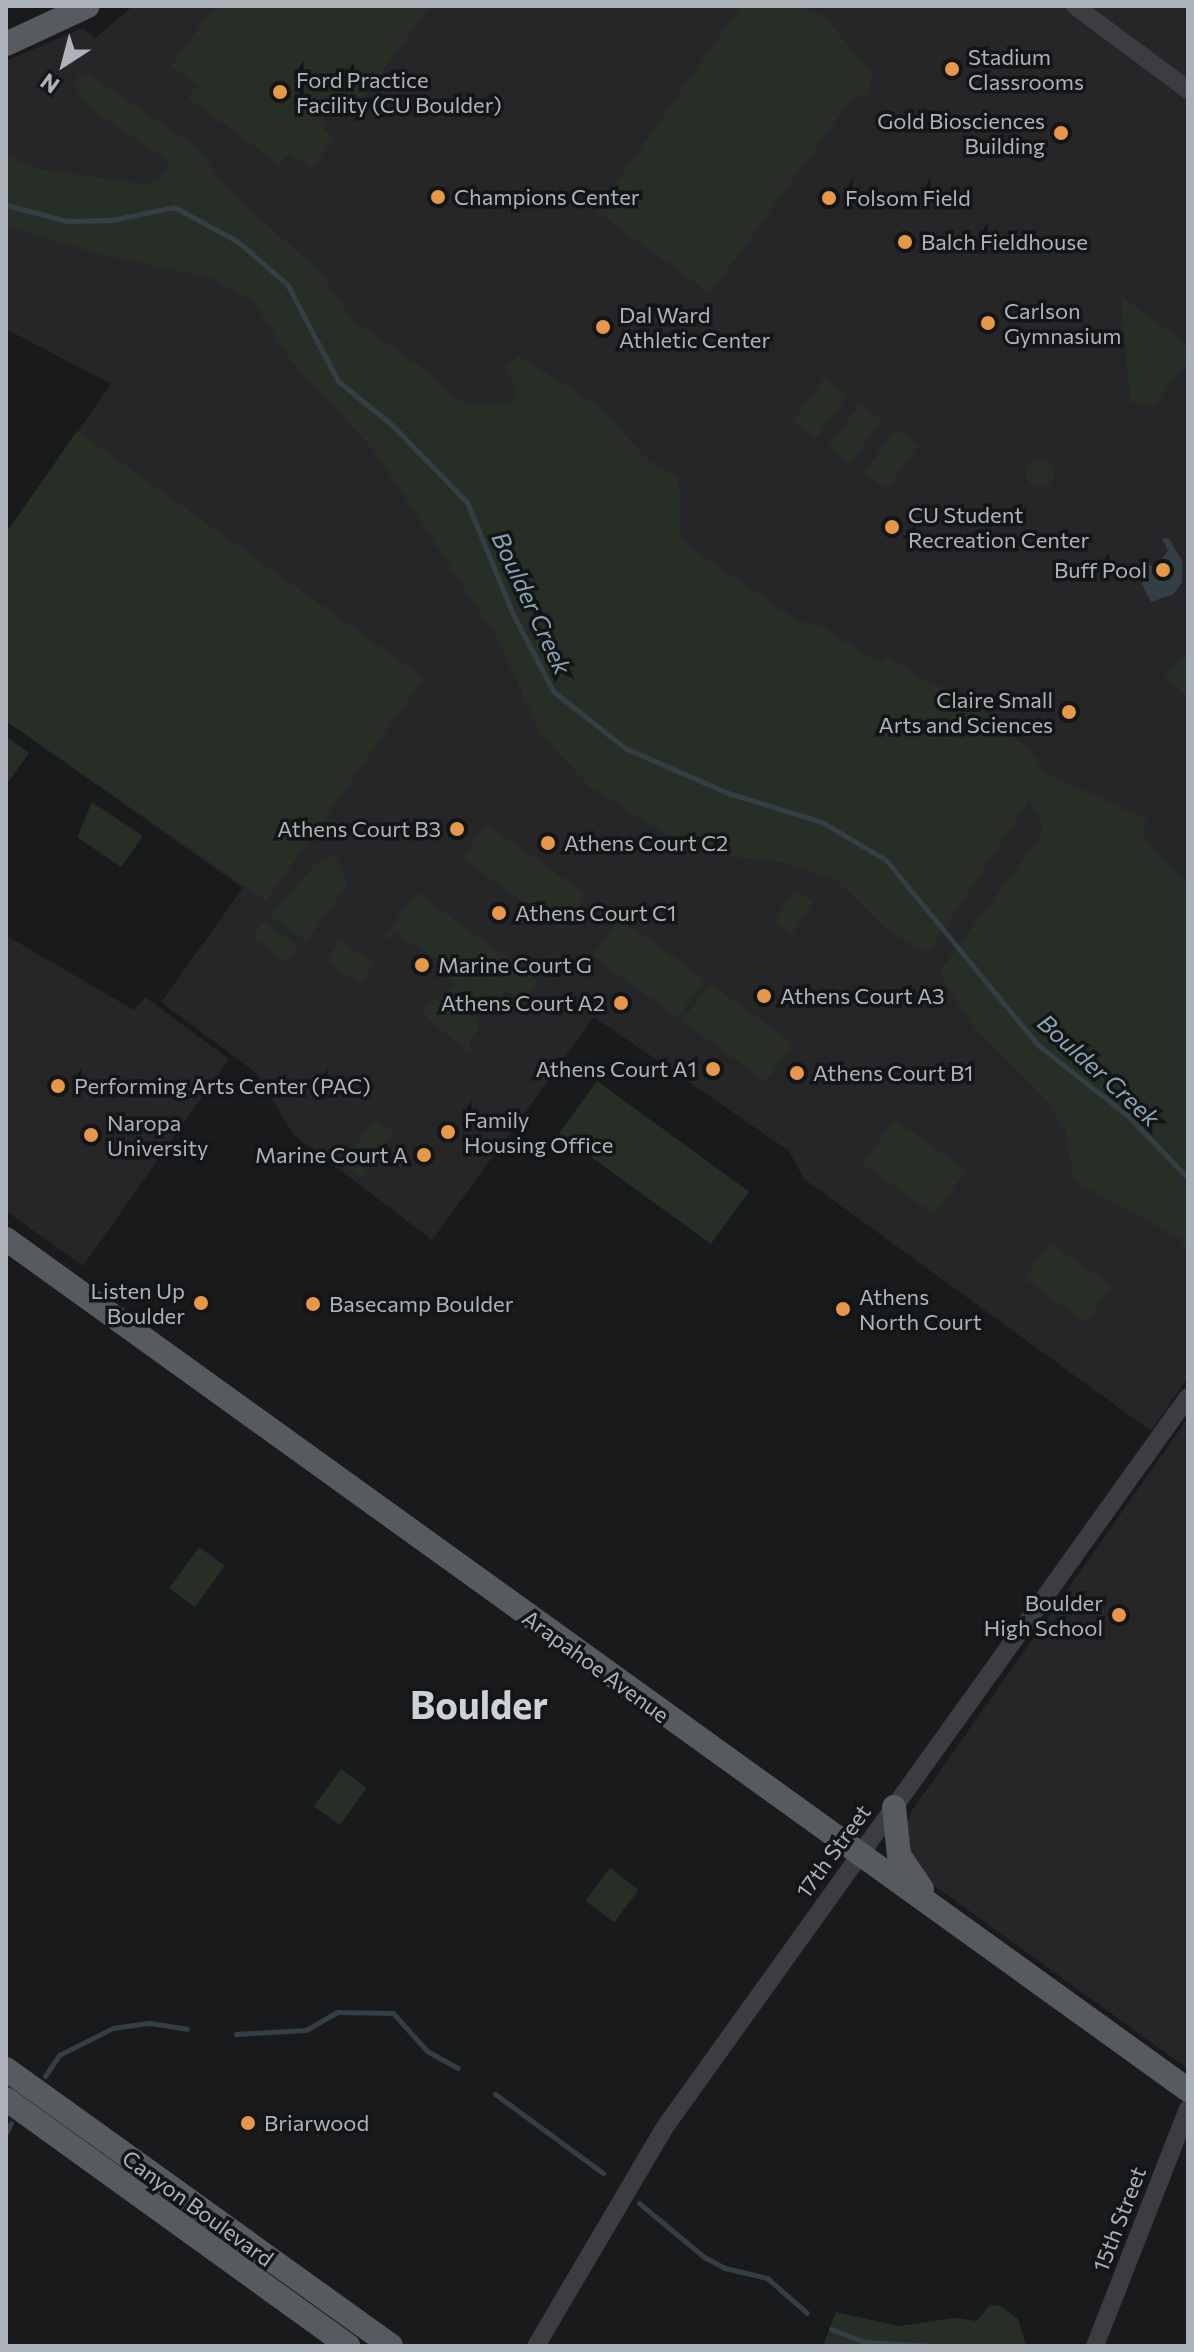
<!DOCTYPE html>
<html>
<head>
<meta charset="utf-8">
<style>
  body { margin:0 }
  #map { position:relative; width:1194px; height:2352px; overflow:hidden; background:#191a1b; font-family:Commissioner,sans-serif }
  div>[style] { position:absolute }
  .built>* { inset:0; background:#262628 }
  .green>* { inset:0; background:#262e26; transform-origin:0 0 }
  .round { border-radius:50% }
  .water>* { inset:0; background:#333f44 }
  .stream>* { height:5px; margin:-2.5px; padding:0 2.5px; transform-origin:2.5px; border-radius:2.5px; background:#333f44 }
  .minor>* { height:18px; margin:-9px; padding:0 9px; transform-origin:9px; border-radius:9px; background:#3b3d40 }
  .major>* { height:24px; margin:-12px; padding:0 12px; transform-origin:12px; border-radius:12px; background:#575a5f }
  .dots>* { width:22px; height:22px; translate:-50% -50%; box-sizing:border-box; border:4px solid #141517; border-radius:50% }
  span { translate:-50% -50%; white-space:nowrap; text-align:center; line-height:1.15; -webkit-text-stroke:7px #141517; paint-order:stroke }
  .poi-label { font-size:22px; color:#adb3ba }
  .left { translate:0 -50%; text-align:left }
  .right { translate:-100% -50%; text-align:right }
  .street-label { font-size:22px; color:#adb3ba }
  .water-label { font-size:24px; color:#87a5b2; font-style:italic }
  .town-label { font-size:38px; color:#ced1d6; font-weight:700 }
  .frame { position:absolute; inset:0; border:8px solid #adb3ba; pointer-events:none }
  .north { position:absolute; left:24px; top:24px; width:80px; height:80px; -webkit-text-stroke:6px #141517; paint-order:stroke; rotate:216deg; font-size:22px; font-weight:700; line-height:32px; text-align:center; color:#adb3ba }
  .north::after { content:''; display:block; margin:auto; width:28px; height:36px; background:#adb3ba; clip-path:polygon(50% 0,100% 100%,50% 72%,0 100%) }
</style>
</head>
<body>
<div id="map">
  <div class="built">
    <div style="clip-path:polygon(133px 6px,1188px 6px,1188px 1377px,1151px 1431px,804px 1179px,789px 1151px,594px 1017px,432px 1240px,294px 1135px,255px 1072px,161px 1002px,243px 888px,6px 721px,6px 533px,111px 384px,6px 329px,6px 61px,83px 28px,95px 38px)"></div>
    <div style="clip-path:polygon(7px 936px,134px 1010px,145px 997px,229px 1059px,83px 1266px,6px 1211px)"></div>
    <div style="clip-path:polygon(1188px 1418px,1188px 2069px,932px 1884px,916px 1870px,904px 1831px,911px 1812px)"></div>
  </div>
  <div class="green">
    <div style="clip-path:polygon(215px 6px,430px 6px,349px 117px,340px 111px,322px 114px,325px 131px,334px 138px,312px 169px,289px 153px,280px 165px,188px 98px,197px 85px,171px 66px)"></div>
    <div style="clip-path:polygon(741px 6px,799px 6px,824px 16px,873px 75px,865px 99px,855px 94px,710px 294px,596px 211px)"></div>
    <div style="clip-path:polygon(79px 75px,90px 75px,199px 149px,227px 189px,319px 271px,354px 321px,431px 374px,455px 398px,471px 405px,511px 404px,518px 393px,506px 366px,519px 356px,599px 407px,649px 461px,673px 474px,679px 483px,681px 535px,691px 548px,801px 623px,817px 623px,878px 663px,889px 656px,920px 678px,973px 701px,1028px 748px,1046px 773px,1146px 819px,1144px 837px,1188px 886px,1188px 1254px,1180px 1239px,1074px 1181px,1066px 1133px,1049px 1103px,974px 1027px,944px 982px,940px 971px,1041px 835px,1041px 819px,1029px 801px,928px 953px,888px 931px,836px 880px,786px 863px,696px 852px,591px 788px,541px 734px,497px 638px,376px 453px,289px 358px,254px 302px,211px 278px,99px 254px,6px 226px,6px 155px,34px 168px,142px 184px,159px 181px,169px 168px,168px 161px,88px 107px,75px 86px)"></div>
    <div style="clip-path:polygon(1121px 296px,1188px 346px,1188px 359px,1154px 406px,1130px 402px)"></div>
    <div style="left:824px;top:378px;width:29px;height:54px;rotate:36deg"></div>
    <div style="left:860px;top:404px;width:27px;height:54px;rotate:36deg"></div>
    <div style="left:895px;top:429px;width:28px;height:54px;rotate:35deg"></div>
    <div style="clip-path:polygon(77px 431px,424px 678px,266px 901px,6px 721px,6px 533px)"></div>
    <div class="round" style="left:1026px;top:459px;width:28px;height:28px"></div>
    <div style="clip-path:polygon(1188px 652px,1188px 696px,1164px 678px)"></div>
    <div style="clip-path:polygon(6px 736px,29px 753px,6px 785px)"></div>
    <div style="clip-path:polygon(92px 802px,143px 836px,121px 867px,77px 837px)"></div>
    <div style="left:486px;top:824px;width:123px;height:42px;rotate:35deg"></div>
    <div style="clip-path:polygon(335px 855px,348px 884px,307px 941px,270px 916px,317px 862px)"></div>
    <div style="left:795px;top:890px;width:22px;height:39px;rotate:34deg"></div>
    <div style="clip-path:polygon(416px 892px,539px 981px,524px 1003px,506px 990px,495px 1005px,489px 1002px,475px 1022px,480px 1027px,469px 1042px,472px 1056px,422px 1013px,434px 997px,441px 1002px,455px 983px,446px 976px,451px 968px,394px 932px,388px 940px,384px 937px)"></div>
    <div style="left:620px;top:918px;width:105px;height:47px;rotate:36deg"></div>
    <div style="left:263px;top:922px;width:42px;height:19px;rotate:35deg"></div>
    <div style="left:340px;top:940px;width:42px;height:25px;rotate:35deg"></div>
    <div style="left:710px;top:983px;width:103px;height:47px;rotate:36deg"></div>
    <div style="left:597px;top:1081px;width:188px;height:65px;rotate:36deg"></div>
    <div style="left:375px;top:1119px;width:24px;height:56px;rotate:35deg"></div>
    <div style="left:894px;top:1119px;width:88px;height:55px;rotate:35deg"></div>
    <div style="left:1050px;top:1243px;width:75px;height:44px;rotate:35deg"></div>
    <div style="left:199px;top:1547px;width:32px;height:51px;rotate:36deg"></div>
    <div style="left:341px;top:1769px;width:32px;height:46px;rotate:36deg"></div>
    <div style="left:610px;top:1868px;width:36px;height:41px;rotate:37deg"></div>
    <div style="clip-path:polygon(999px 2305px,1018px 2319px,1026px 2346px,823px 2346px,836px 2312px,899px 2326px,955px 2318px,977px 2321px,989px 2306px)"></div>
  </div>
  <div class="water">
    <div style="clip-path:polygon(1162px 538px,1169px 539px,1182px 560px,1182px 582px,1174px 594px,1151px 602px,1142px 584px,1147px 564px,1155px 567px,1168px 551px)"></div>
  </div>
  <div class="stream">
    <div style="left:6px;top:205px;width:63px;rotate:14.7deg"></div>
    <div style="left:67px;top:221px;width:45px;rotate:-1.3deg"></div>
    <div style="left:112px;top:220px;width:63px;rotate:-11.8deg"></div>
    <div style="left:174px;top:207px;width:72px;rotate:28.4deg"></div>
    <div style="left:237px;top:241px;width:66px;rotate:40.7deg"></div>
    <div style="left:287px;top:284px;width:110px;rotate:62.3deg"></div>
    <div style="left:338px;top:381px;width:70px;rotate:39.2deg"></div>
    <div style="left:392px;top:425px;width:107px;rotate:45.8deg"></div>
    <div style="left:467px;top:502px;width:121px;rotate:67.7deg"></div>
    <div style="left:513px;top:614px;width:87px;rotate:62.5deg"></div>
    <div style="left:553px;top:691px;width:92px;rotate:38.4deg"></div>
    <div style="left:625px;top:748px;width:112px;rotate:23.6deg"></div>
    <div style="left:728px;top:793px;width:98px;rotate:17.1deg"></div>
    <div style="left:822px;top:822px;width:74px;rotate:30.7deg"></div>
    <div style="left:886px;top:860px;width:239px;rotate:50.6deg"></div>
    <div style="left:1038px;top:1045px;width:113px;rotate:38.2deg"></div>
    <div style="left:1127px;top:1115px;width:88px;rotate:45.9deg"></div>
    <div style="left:236px;top:2034px;width:70px;rotate:-3.3deg"></div>
    <div style="left:306px;top:2030px;width:36px;rotate:-30deg"></div>
    <div style="left:337px;top:2012px;width:56px;rotate:1deg"></div>
    <div style="left:393px;top:2013px;width:51px;rotate:48.2deg"></div>
    <div style="left:427px;top:2051px;width:35px;rotate:29deg"></div>
    <div style="left:45px;top:2076px;width:25px;rotate:-56deg"></div>
    <div style="left:59px;top:2055px;width:60px;rotate:-26.6deg"></div>
    <div style="left:113px;top:2028px;width:37px;rotate:-8deg"></div>
    <div style="left:150px;top:2023px;width:37px;rotate:9deg"></div>
    <div style="left:495px;top:2094px;width:134px;rotate:36.2deg"></div>
    <div style="left:6px;top:2133px;width:11px;rotate:-63deg"></div>
    <div style="left:639px;top:2203px;width:85px;rotate:39.7deg"></div>
    <div style="left:704px;top:2257px;width:24px;rotate:28deg"></div>
    <div style="left:725px;top:2268px;width:43px;rotate:13.4deg"></div>
    <div style="left:767px;top:2278px;width:53px;rotate:41.2deg"></div>
    <div style="left:831px;top:2329px;width:36px;rotate:21deg"></div>
    <div style="left:865px;top:2342px;width:67px;rotate:3.4deg"></div>
    <div style="left:936px;top:2346px;width:29px"></div>
  </div>
  <div class="minor">
    <div style="left:1075px;top:6px;width:141px;rotate:36.6deg"></div>
    <div style="left:536px;top:2346px;width:254px;rotate:-59.5deg"></div>
    <div style="left:665px;top:2127px;width:898px;rotate:-54.38deg"></div>
    <div style="left:1095px;top:2346px;width:255px;rotate:-68.6deg"></div>
  </div>
  <div class="major">
    <div style="left:6px;top:44px;width:90px;rotate:-24.9deg"></div>
    <div style="left:6px;top:1239px;width:1456px;rotate:35.75deg"></div>
    <div style="left:894px;top:1807px;width:48px;rotate:84.1deg"></div>
    <div style="left:899px;top:1855px;width:41px;rotate:55.9deg"></div>
    <div style="left:6px;top:2069px;width:474px;rotate:35.7deg"></div>
    <div style="left:6px;top:2099px;width:422px;rotate:35.8deg"></div>
  </div>
  <div class="dots">
    <div style="left:952px;top:69px;background:#e69747"></div>
    <div style="left:280px;top:92px;background:#e69747"></div>
    <div style="left:1061px;top:133px;background:#e69747"></div>
    <div style="left:438px;top:197px;background:#e69747"></div>
    <div style="left:829px;top:198px;background:#e69747"></div>
    <div style="left:905px;top:242px;background:#e69747"></div>
    <div style="left:988px;top:323px;background:#e69747"></div>
    <div style="left:603px;top:327px;background:#e69747"></div>
    <div style="left:892px;top:527px;background:#e69747"></div>
    <div style="left:1163px;top:570px;background:#e69747"></div>
    <div style="left:1069px;top:712px;background:#e69747"></div>
    <div style="left:457px;top:829px;background:#e69747"></div>
    <div style="left:548px;top:843px;background:#e69747"></div>
    <div style="left:499px;top:913px;background:#e69747"></div>
    <div style="left:422px;top:965px;background:#e69747"></div>
    <div style="left:764px;top:996px;background:#e69747"></div>
    <div style="left:621px;top:1003px;background:#e69747"></div>
    <div style="left:713px;top:1069px;background:#e69747"></div>
    <div style="left:797px;top:1073px;background:#e69747"></div>
    <div style="left:58px;top:1086px;background:#e69747"></div>
    <div style="left:448px;top:1132px;background:#e69747"></div>
    <div style="left:91px;top:1135px;background:#e69747"></div>
    <div style="left:424px;top:1155px;background:#e69747"></div>
    <div style="left:201px;top:1303px;background:#e69747"></div>
    <div style="left:313px;top:1304px;background:#e69747"></div>
    <div style="left:843px;top:1309px;background:#e69747"></div>
    <div style="left:1119px;top:1615px;background:#e69747"></div>
    <div style="left:248px;top:2123px;background:#e69747"></div>
  </div>
  <div class="poi-label">
    <span class="left" style="left:968px;top:69px">Stadium<br>Classrooms</span>
    <span class="left" style="left:296px;top:92px">Ford Practice<br>Facility (CU Boulder)</span>
    <span class="right" style="left:1045px;top:133px">Gold Biosciences<br>Building</span>
    <span class="left" style="left:454px;top:197px">Champions Center</span>
    <span class="left" style="left:845px;top:198px">Folsom Field</span>
    <span class="left" style="left:921px;top:242px">Balch Fieldhouse</span>
    <span class="left" style="left:1004px;top:323px">Carlson<br>Gymnasium</span>
    <span class="left" style="left:619px;top:327px">Dal Ward<br>Athletic Center</span>
    <span class="left" style="left:908px;top:527px">CU Student<br>Recreation Center</span>
    <span class="right" style="left:1147px;top:570px">Buff Pool</span>
    <span class="right" style="left:1053px;top:712px">Claire Small<br>Arts and Sciences</span>
    <span class="right" style="left:441px;top:829px">Athens Court B3</span>
    <span class="left" style="left:564px;top:843px">Athens Court C2</span>
    <span class="left" style="left:515px;top:913px">Athens Court C1</span>
    <span class="left" style="left:438px;top:965px">Marine Court G</span>
    <span class="left" style="left:780px;top:996px">Athens Court A3</span>
    <span class="right" style="left:605px;top:1003px">Athens Court A2</span>
    <span class="right" style="left:697px;top:1069px">Athens Court A1</span>
    <span class="left" style="left:813px;top:1073px">Athens Court B1</span>
    <span class="left" style="left:74px;top:1086px">Performing Arts Center (PAC)</span>
    <span class="left" style="left:464px;top:1132px">Family<br>Housing Office</span>
    <span class="left" style="left:107px;top:1135px">Naropa<br>University</span>
    <span class="right" style="left:408px;top:1155px">Marine Court A</span>
    <span class="right" style="left:185px;top:1303px">Listen Up<br>Boulder</span>
    <span class="left" style="left:859px;top:1309px">Athens<br>North Court</span>
    <span class="left" style="left:329px;top:1304px">Basecamp Boulder</span>
    <span class="right" style="left:1103px;top:1615px">Boulder<br>High School</span>
    <span class="left" style="left:264px;top:2123px">Briarwood</span>
  </div>
  <div class="street-label">
    <span style="left:596px;top:1666px;rotate:36deg">Arapahoe Avenue</span>
    <span style="left:833px;top:1851px;rotate:-54deg">17th Street</span>
    <span style="left:198px;top:2208px;rotate:36deg">Canyon Boulevard</span>
    <span style="left:1119px;top:2219px;rotate:-69deg">15th Street</span>
  </div>
  <div class="water-label">
    <span style="left:532px;top:603px;rotate:65deg">Boulder Creek</span>
    <span style="left:1099px;top:1070px;rotate:42deg">Boulder Creek</span>
  </div>
  <div class="town-label">
    <span style="left:479px;top:1704px">Boulder</span>
  </div>
  <div class="frame"></div>
  <div class="north">N</div>
</div>
</body>
</html>
